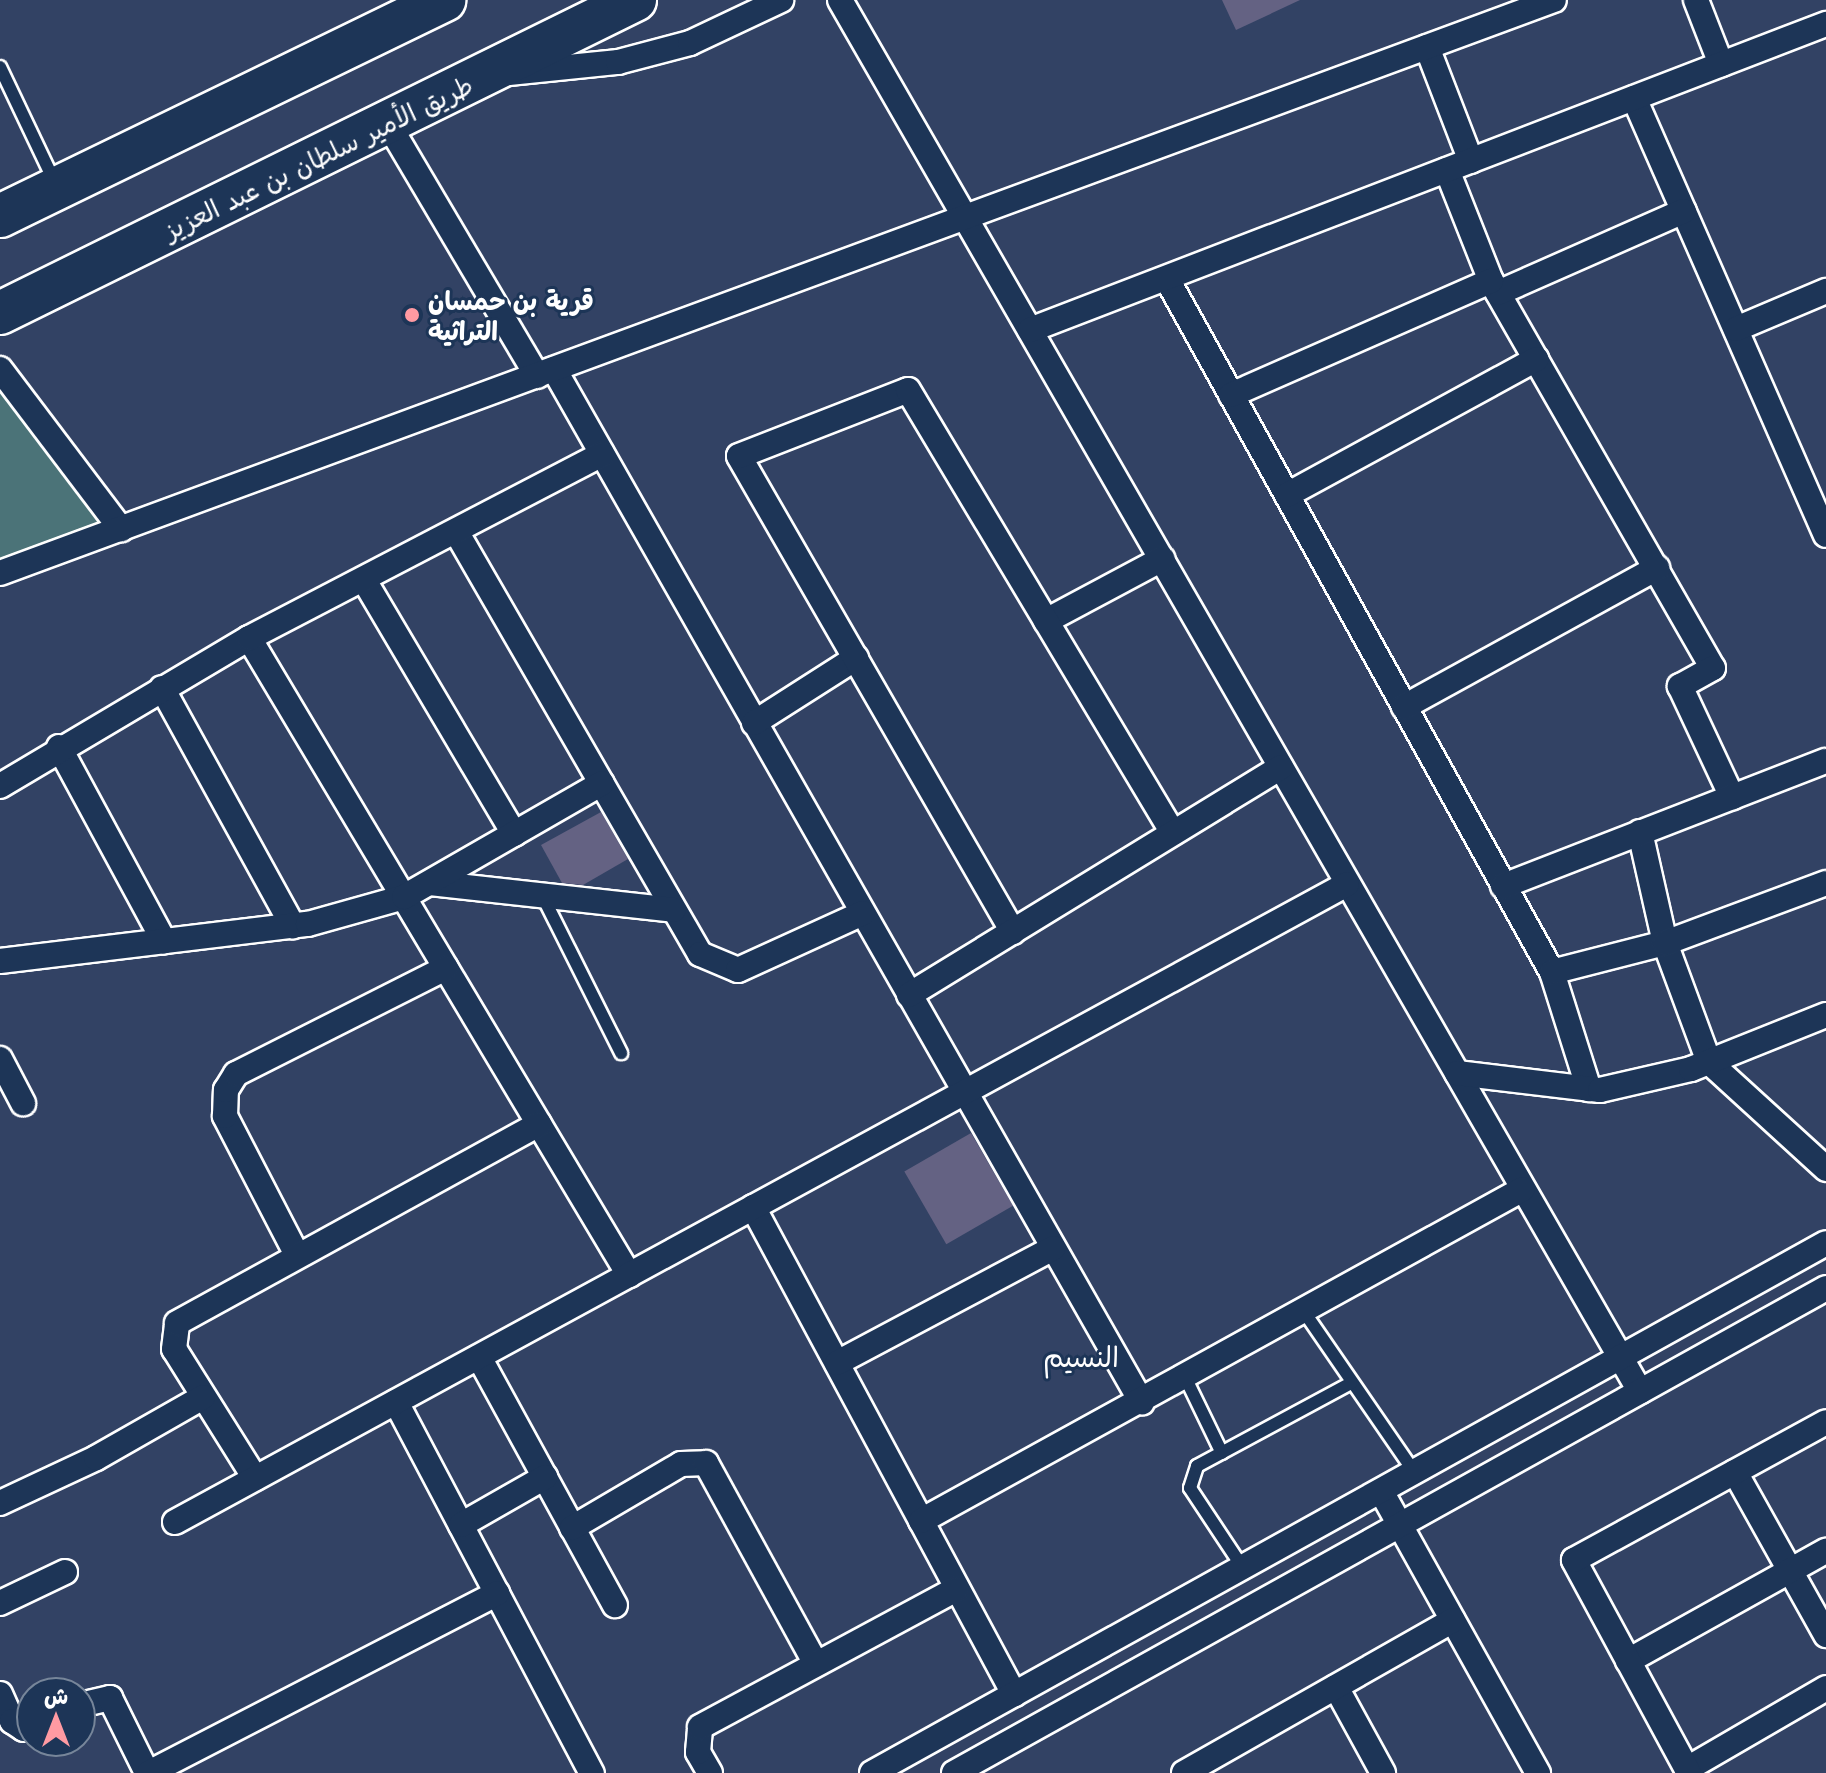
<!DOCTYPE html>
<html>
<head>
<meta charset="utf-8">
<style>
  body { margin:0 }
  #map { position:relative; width:1826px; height:1773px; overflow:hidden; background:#324264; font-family:"Playpen Sans","Playpen Sans Arabic",sans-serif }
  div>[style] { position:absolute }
  .green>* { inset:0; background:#4b7378 }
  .building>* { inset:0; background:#646283; transform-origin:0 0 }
  .roads { filter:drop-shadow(2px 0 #fff) drop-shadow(-2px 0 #fff) drop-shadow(0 2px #fff) drop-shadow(0 -2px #fff) }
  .lane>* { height:12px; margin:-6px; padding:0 6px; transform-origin:6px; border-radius:6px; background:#1d3557 }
  .street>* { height:24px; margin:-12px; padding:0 12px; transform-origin:12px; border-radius:12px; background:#1d3557 }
  .highway>* { height:42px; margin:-21px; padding:0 21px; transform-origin:21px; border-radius:21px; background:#1d3557 }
  .dots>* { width:22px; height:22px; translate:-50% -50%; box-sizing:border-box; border:4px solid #1d3557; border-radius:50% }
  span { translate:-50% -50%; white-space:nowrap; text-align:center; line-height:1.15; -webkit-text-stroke:6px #1d3557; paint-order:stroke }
  .street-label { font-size:26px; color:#fff }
  .poi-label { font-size:26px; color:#fff; font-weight:700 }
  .left { translate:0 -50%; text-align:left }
  .neighbourhood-label { font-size:28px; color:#fff }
  .north { position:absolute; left:16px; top:1677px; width:80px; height:80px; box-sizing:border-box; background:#1d3557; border:2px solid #77869a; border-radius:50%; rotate:0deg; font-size:22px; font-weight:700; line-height:32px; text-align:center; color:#fff }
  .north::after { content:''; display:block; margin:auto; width:28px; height:36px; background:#ff9aa2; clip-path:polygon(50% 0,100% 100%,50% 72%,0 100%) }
</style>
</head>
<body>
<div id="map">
  <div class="green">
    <div style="clip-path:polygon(0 377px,101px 522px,0 559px)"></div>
  </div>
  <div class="building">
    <div style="clip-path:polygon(1222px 0,1300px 0,1236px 30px)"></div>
    <div style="clip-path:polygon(601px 812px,628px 859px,583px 885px,562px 883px,541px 845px)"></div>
    <div style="left:971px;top:1133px;width:84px;height:77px;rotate:60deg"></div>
  </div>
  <div class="roads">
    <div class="lane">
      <div style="left:0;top:67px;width:128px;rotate:64.6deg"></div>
      <div style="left:542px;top:895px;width:177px;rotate:63.4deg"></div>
      <div style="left:1305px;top:1313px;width:194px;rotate:55.5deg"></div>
      <div style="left:1186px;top:1379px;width:82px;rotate:64.1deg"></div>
      <div style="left:1243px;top:1568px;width:96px;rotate:-123.5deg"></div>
      <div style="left:1190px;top:1488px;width:23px;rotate:-72deg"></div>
      <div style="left:1197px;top:1466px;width:175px;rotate:-28.3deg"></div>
    </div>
    <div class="street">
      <div style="left:840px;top:0;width:1605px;rotate:60.1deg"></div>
      <div style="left:1696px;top:0;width:69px;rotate:68.7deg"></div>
      <div style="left:1427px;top:47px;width:122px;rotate:68.9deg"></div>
      <div style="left:509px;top:73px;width:110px;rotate:-5.8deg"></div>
      <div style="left:618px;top:62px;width:74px;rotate:-14.8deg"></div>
      <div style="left:690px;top:43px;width:101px;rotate:-25.3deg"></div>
      <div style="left:1634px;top:98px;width:477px;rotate:66.3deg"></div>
      <div style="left:387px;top:122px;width:295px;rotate:59.4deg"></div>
      <div style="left:1447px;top:170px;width:119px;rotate:68.4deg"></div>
      <div style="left:1491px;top:281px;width:446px;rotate:60.2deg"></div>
      <div style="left:1713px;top:668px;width:38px;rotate:151deg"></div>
      <div style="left:1680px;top:686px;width:123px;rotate:64.9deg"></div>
      <div style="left:1167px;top:279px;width:793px;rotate:60.95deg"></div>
      <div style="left:1552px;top:972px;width:123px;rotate:72.5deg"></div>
      <div style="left:1498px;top:293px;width:203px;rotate:-23.8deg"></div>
      <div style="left:1736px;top:329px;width:98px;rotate:-22.9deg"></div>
      <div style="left:1030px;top:330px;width:853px;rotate:-21.03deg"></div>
      <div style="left:0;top:369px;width:201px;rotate:52.9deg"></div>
      <div style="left:554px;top:369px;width:1189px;rotate:60.37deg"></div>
      <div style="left:1231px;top:395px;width:284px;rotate:-23.7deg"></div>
      <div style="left:1287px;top:495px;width:284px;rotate:-28.6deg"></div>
      <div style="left:457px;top:533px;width:486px;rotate:60deg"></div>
      <div style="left:700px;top:954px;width:41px;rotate:22.8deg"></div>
      <div style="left:738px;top:970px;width:137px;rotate:-24.5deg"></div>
      <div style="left:0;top:573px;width:1656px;rotate:-20.24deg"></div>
      <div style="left:364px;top:580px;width:295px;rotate:59.4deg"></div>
      <div style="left:1046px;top:621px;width:132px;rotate:-28.1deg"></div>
      <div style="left:249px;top:638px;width:742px;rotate:59.18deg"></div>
      <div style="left:162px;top:688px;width:272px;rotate:61.2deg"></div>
      <div style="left:1404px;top:707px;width:289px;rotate:-28.8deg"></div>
      <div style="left:754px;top:723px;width:121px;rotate:-32.5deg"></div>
      <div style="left:59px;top:747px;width:221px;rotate:61.6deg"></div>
      <div style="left:0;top:786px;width:290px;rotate:-30.7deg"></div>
      <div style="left:249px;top:638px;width:398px;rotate:-27.5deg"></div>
      <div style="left:1640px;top:832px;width:114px;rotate:77.3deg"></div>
      <div style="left:1665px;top:943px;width:127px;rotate:69.7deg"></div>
      <div style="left:1709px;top:1062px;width:159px;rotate:42.4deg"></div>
      <div style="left:430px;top:883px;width:245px;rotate:6.3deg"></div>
      <div style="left:1503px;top:886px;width:346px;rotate:-21.2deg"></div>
      <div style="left:1013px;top:932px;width:549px;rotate:-119.93deg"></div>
      <div style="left:739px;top:456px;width:181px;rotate:-21.3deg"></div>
      <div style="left:908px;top:390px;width:516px;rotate:59.11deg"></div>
      <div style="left:0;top:961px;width:310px;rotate:-6.9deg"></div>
      <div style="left:308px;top:924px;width:100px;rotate:-15.7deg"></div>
      <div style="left:404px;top:897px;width:228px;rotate:-29.9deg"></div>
      <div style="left:1552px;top:972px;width:117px;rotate:-14.4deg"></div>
      <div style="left:1665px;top:943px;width:172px;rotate:-20.4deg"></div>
      <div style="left:909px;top:995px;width:436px;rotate:-31.5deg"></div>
      <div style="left:0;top:1059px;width:50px;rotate:62.4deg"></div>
      <div style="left:1457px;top:1073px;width:144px;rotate:6.8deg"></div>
      <div style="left:1600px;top:1090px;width:93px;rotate:-13deg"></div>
      <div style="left:1691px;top:1069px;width:145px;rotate:-21.8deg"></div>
      <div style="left:753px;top:1207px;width:553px;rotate:61.81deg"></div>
      <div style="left:297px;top:1255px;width:157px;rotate:-117.4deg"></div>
      <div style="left:225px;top:1116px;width:26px;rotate:-88deg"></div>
      <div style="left:226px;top:1090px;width:19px;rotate:-58deg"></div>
      <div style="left:236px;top:1074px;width:235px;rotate:-26.8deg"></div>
      <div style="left:479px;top:1357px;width:283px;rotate:61.3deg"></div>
      <div style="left:837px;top:1363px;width:245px;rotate:-28deg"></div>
      <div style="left:396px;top:1402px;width:420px;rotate:62.2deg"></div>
      <div style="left:1735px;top:1472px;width:187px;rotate:60.8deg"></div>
      <div style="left:255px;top:1478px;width:152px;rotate:-122.1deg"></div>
      <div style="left:174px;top:1349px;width:26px;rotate:-83deg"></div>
      <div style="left:177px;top:1323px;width:413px;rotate:-28.8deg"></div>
      <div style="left:1381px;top:1491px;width:323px;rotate:60.9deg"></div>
      <div style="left:0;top:1503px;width:106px;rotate:-25.1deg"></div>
      <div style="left:96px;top:1458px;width:123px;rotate:-29.7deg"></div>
      <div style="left:921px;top:1521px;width:687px;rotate:-28.88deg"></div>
      <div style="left:175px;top:1522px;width:1334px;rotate:-28.56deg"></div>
      <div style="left:461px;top:1525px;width:97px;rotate:-29.7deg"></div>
      <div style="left:572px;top:1528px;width:126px;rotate:-30.4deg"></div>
      <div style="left:681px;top:1464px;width:25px;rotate:-2deg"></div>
      <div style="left:706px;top:1463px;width:229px;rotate:61.3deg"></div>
      <div style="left:0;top:1603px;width:72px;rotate:-25.5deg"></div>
      <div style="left:1628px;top:1661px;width:227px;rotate:-29.1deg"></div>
      <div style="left:1336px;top:1687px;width:98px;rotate:61.3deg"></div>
      <div style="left:0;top:1694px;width:30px;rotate:66deg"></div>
      <div style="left:12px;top:1721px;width:14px;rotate:34deg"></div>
      <div style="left:24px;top:1729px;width:8px;rotate:-14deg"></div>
      <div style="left:80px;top:1705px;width:31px;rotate:-13deg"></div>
      <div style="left:110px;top:1698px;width:84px;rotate:63.7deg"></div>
      <div style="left:1687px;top:1769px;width:161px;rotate:-30.2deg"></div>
      <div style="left:149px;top:1773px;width:392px;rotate:-27.3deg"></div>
      <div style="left:710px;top:1773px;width:24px;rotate:-120deg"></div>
      <div style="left:698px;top:1752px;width:25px;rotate:-85deg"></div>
      <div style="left:700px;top:1727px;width:291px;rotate:-28.3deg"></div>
      <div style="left:872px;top:1773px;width:1091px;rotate:-29.05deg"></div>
      <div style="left:954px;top:1773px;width:998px;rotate:-29.08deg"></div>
      <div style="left:1184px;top:1773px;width:309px;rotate:-29.6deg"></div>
      <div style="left:1689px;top:1773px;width:242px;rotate:-118.4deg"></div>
      <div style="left:1574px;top:1560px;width:287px;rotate:-28.7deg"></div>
    </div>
    <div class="highway">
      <div style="left:0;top:216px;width:494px;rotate:-25.9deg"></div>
      <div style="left:0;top:313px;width:708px;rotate:-26.24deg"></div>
    </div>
  </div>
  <div class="dots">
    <div style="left:412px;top:315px;background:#ff9aa2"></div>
  </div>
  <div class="street-label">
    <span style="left:318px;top:157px;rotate:-26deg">طريق الأمير سلطان بن عبد العزيز</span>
  </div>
  <div class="poi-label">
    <span class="left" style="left:428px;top:315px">قرية بن حمسان<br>التراثية</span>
  </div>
  <div class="neighbourhood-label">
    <span style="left:1081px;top:1356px">النسيم</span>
  </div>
  <div class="north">ش</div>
</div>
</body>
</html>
